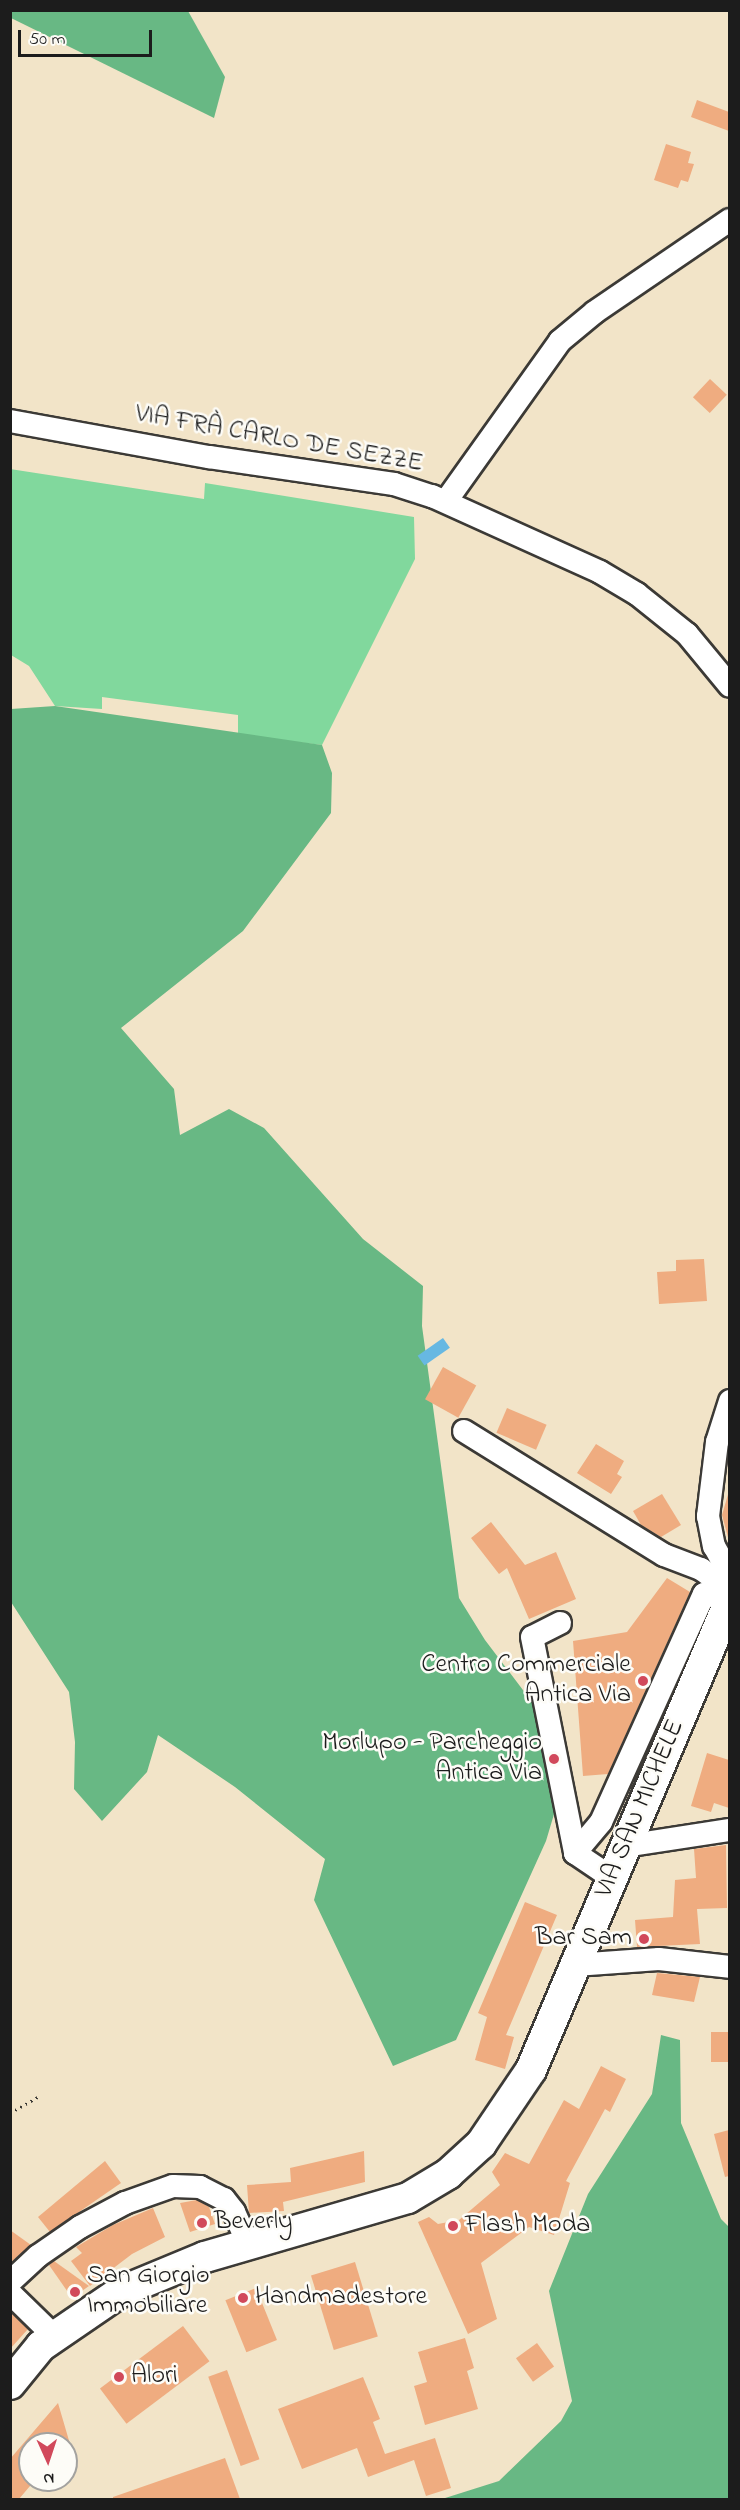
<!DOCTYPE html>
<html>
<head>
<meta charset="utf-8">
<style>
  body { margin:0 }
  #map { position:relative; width:740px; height:2510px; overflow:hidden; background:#f2e4c8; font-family:"Indie Flower",sans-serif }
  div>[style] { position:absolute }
  .green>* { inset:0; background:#81d89d }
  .forest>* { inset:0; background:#68b884 }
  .water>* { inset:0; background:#67b8e2; transform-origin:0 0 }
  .building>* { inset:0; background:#efac80; transform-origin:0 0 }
  .path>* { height:3px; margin-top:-1.5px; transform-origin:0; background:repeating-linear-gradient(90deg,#3c3a36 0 1.5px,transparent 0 6px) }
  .roads { filter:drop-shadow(2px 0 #3c3a36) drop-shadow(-2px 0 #3c3a36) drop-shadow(0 2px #3c3a36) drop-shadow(0 -2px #3c3a36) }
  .minor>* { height:22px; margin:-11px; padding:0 11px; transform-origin:11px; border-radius:11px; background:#fff }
  .major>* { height:30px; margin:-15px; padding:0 15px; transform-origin:15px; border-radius:15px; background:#fff }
  .dots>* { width:16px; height:16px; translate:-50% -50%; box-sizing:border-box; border:3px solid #fdfcf7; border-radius:50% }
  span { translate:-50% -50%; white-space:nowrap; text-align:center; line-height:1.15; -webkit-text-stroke:5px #fdfcf7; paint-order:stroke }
  .street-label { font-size:26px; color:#1c1c1c }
  .poi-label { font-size:26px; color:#1c1c1c }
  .right { translate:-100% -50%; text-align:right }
  .left { translate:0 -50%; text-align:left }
  .frame { position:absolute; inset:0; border:12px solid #1c1c1c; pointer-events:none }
  .north { position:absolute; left:18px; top:2432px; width:60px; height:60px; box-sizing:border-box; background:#fdfcf7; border:2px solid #a3a29f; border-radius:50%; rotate:177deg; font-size:16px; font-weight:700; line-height:24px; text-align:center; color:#1c1c1c }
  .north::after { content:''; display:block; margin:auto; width:21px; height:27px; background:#d1495b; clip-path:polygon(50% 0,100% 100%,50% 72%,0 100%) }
  .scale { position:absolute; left:18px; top:30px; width:134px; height:27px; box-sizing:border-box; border:3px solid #1c1c1c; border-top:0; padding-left:8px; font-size:18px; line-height:21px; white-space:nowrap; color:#1c1c1c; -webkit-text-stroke:4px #fdfcf7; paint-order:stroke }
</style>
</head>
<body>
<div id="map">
  <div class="green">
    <div style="clip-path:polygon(10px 469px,204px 499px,205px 483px,414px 517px,415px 559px,322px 745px,238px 735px,238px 715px,102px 697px,102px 709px,55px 706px,29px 666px,11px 655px)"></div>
  </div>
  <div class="forest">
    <div style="clip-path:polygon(10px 11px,188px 11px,225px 77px,214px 118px,11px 18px)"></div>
    <div style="clip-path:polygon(55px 706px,322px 745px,332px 773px,331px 813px,243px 931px,121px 1028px,174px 1089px,180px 1135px,229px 1109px,264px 1128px,363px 1239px,423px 1286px,422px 1326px,459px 1598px,485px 1640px,532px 1702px,560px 1794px,546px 1841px,456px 2040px,393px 2066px,314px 1900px,325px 1859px,235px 1787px,158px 1735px,147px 1772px,102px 1821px,74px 1789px,75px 1742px,69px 1692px,11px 1602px,11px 709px)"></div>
    <div style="clip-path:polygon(661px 2035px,680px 2040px,681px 2123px,721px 2219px,729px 2227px,729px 2499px,442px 2499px,499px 2481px,561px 2421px,572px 2401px,549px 2291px,588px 2194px,652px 2094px)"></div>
  </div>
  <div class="water">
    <div style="left:443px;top:1338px;width:12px;height:31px;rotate:55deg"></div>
  </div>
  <div class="building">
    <div style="clip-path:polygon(697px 100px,729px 112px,729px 131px,691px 117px)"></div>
    <div style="clip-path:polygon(666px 144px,691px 152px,688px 163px,694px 164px,688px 182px,681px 180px,678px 188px,654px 180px)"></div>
    <div style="left:710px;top:379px;width:23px;height:25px;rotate:43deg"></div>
    <div style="clip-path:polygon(704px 1259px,707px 1301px,659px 1304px,657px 1272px,676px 1271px,676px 1260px)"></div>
    <div style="left:443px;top:1367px;width:38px;height:37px;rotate:29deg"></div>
    <div style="left:507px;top:1408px;width:43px;height:27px;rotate:23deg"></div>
    <div style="clip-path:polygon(596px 1444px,624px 1461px,617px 1474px,622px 1477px,611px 1494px,577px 1473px)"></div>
    <div style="clip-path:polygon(729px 1491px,729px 1541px,722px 1515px)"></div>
    <div style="clip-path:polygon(662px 1494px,681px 1525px,661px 1537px,641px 1525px,633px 1511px)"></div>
    <div style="clip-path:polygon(491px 1522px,525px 1565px,556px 1552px,576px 1599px,529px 1619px,507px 1568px,499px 1574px,471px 1538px)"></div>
    <div style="clip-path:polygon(667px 1578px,690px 1592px,608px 1774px,583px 1776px,573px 1641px,627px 1632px)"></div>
    <div style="clip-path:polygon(707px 1753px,729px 1760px,729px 1808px,714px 1803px,711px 1812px,691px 1806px)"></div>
    <div style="clip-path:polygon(726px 1845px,727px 1908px,697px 1909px,700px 1944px,637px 1947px,635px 1920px,673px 1917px,675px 1880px,696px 1878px,694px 1849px)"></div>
    <div style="clip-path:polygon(525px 1902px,557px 1915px,506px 2035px,514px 2037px,505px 2069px,475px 2060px,487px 2017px,478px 2013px)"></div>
    <div style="clip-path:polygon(657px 1973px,700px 1977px,694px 2002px,652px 1995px)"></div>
    <div style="left:711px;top:2032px;width:18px;height:30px"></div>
    <div style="clip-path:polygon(601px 2066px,626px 2079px,610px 2112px,605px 2109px,566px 2181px,570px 2183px,554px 2235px,529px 2227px,481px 2263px,497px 2319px,468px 2334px,418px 2222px,429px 2217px,438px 2224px,459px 2220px,500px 2185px,492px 2172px,505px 2153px,529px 2164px,564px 2100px,579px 2109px)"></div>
    <div style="clip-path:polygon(729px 2130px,729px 2176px,725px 2177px,714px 2134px)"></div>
    <div style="clip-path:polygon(364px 2151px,365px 2182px,283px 2202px,284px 2211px,249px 2213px,247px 2185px,291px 2182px,290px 2168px)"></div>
    <div style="clip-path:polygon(105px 2161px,121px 2183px,50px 2232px,38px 2217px)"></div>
    <div style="clip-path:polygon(197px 2200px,209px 2207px,215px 2224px,190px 2232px,180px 2203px)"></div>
    <div style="clip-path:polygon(153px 2208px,165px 2237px,132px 2254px,90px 2286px,71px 2261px,82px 2253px,76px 2247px,113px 2225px)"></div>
    <div style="clip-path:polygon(10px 2230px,31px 2245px,10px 2263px)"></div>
    <div style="clip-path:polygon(54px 2261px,89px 2286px,72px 2298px,49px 2265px)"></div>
    <div style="left:355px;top:2262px;width:78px;height:46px;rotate:73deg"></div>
    <div style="left:256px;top:2288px;width:56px;height:33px;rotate:68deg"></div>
    <div style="clip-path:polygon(10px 2312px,28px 2329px,10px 2349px)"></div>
    <div style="left:183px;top:2326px;width:44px;height:104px;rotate:53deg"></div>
    <div style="clip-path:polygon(465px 2338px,474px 2368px,467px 2371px,478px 2409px,425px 2425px,414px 2386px,427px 2382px,418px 2352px)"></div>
    <div style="left:537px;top:2343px;width:29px;height:26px;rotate:54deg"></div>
    <div style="left:227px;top:2370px;width:95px;height:20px;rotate:70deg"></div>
    <div style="clip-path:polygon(363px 2377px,380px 2419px,373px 2422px,385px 2454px,435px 2438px,451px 2488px,426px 2496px,414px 2460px,368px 2477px,357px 2448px,302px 2469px,278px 2409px)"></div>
    <div style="clip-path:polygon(58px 2403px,70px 2444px,30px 2444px,30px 2486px,19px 2499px,10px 2499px,10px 2459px)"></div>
    <div style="clip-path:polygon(225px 2458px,240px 2499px,113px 2499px,113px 2497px)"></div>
  </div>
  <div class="path">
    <div style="left:10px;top:2113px;width:34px;rotate:-30deg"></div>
  </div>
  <div class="roads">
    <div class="minor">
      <div style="left:10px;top:421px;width:202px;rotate:10.3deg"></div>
      <div style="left:209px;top:457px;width:187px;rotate:8.3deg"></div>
      <div style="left:394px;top:484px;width:40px;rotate:18deg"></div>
      <div style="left:432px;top:496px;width:184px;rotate:24.3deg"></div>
      <div style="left:600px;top:572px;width:43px;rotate:30.7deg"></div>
      <div style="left:637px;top:594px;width:64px;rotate:38.7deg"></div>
      <div style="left:687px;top:634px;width:67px;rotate:50.4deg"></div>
      <div style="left:446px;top:501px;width:196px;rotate:-54.5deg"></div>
      <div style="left:560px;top:341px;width:45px;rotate:-39.6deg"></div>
      <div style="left:595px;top:312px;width:163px;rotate:-34.3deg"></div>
      <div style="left:730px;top:1401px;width:43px;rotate:107.6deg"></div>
      <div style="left:717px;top:1442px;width:75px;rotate:96.9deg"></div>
      <div style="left:708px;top:1516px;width:31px;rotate:79deg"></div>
      <div style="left:714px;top:1546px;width:33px;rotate:61deg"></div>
      <div style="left:464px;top:1431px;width:235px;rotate:31.8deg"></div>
      <div style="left:664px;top:1555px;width:40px;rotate:21deg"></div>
      <div style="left:701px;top:1569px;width:36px;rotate:36deg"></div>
      <div style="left:560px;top:1623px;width:31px;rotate:153deg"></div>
      <div style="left:532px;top:1637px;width:220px;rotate:78.7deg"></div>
      <div style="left:575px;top:1853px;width:45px;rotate:34deg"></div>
      <div style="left:625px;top:1846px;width:106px;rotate:-8.7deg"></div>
      <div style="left:575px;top:1853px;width:40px;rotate:-50deg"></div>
      <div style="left:601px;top:1822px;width:250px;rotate:-65.7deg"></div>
      <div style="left:704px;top:1594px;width:26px;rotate:13deg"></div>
      <div style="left:575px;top:1965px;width:84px;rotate:-4.1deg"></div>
      <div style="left:659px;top:1959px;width:71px;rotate:6.4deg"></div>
      <div style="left:10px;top:2282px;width:38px;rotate:-43deg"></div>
      <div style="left:38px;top:2256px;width:51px;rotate:-34.6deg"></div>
      <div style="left:80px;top:2227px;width:51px;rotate:-28.1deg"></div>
      <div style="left:125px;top:2203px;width:51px;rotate:-19.5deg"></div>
      <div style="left:173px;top:2186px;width:27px;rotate:2deg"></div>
      <div style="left:200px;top:2187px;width:27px;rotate:27deg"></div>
      <div style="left:224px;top:2199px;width:16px;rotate:52deg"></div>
      <div style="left:234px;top:2212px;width:35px;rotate:66deg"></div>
      <div style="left:10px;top:2293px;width:62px;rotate:44.3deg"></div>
    </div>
    <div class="major">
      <div style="left:10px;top:2384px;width:49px;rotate:-50.8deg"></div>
      <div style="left:41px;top:2346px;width:96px;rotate:-34.4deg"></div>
      <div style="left:120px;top:2292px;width:92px;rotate:-22.4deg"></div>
      <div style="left:205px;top:2257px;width:211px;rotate:-16.2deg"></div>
      <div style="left:408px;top:2198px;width:47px;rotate:-31deg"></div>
      <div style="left:448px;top:2174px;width:45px;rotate:-42.3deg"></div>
      <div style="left:481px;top:2144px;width:89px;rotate:-56deg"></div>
      <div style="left:531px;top:2070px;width:510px;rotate:-67.05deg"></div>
    </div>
  </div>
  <div class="dots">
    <div style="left:643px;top:1681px;background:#d1495b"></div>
    <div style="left:554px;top:1759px;background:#d1495b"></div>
    <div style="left:644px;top:1939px;background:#d1495b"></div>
    <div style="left:202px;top:2223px;background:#d1495b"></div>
    <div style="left:453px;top:2226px;background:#d1495b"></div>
    <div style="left:75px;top:2292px;background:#d1495b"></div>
    <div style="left:243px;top:2298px;background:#d1495b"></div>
    <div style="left:119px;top:2377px;background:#d1495b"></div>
  </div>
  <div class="street-label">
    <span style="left:279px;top:440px;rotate:10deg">VIA FRÀ CARLO DE SEZZE</span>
    <span style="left:641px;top:1809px;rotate:-67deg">VIA SAN MICHELE</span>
  </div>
  <div class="poi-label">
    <span class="right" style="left:631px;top:1681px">Centro Commerciale<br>Antica Via</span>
    <span class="right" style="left:542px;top:1759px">Morlupo - Parcheggio<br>Antica Via</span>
    <span class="right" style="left:632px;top:1939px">Bar Sam</span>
    <span class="left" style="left:214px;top:2223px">Beverly</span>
    <span class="left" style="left:465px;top:2226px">Flash Moda</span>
    <span class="left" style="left:87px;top:2292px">San Giorgio<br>Immobiliare</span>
    <span class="left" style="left:255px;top:2298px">Handmadestore</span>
    <span class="left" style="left:131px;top:2377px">Alori</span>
  </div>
  <div class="frame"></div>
  <div class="north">N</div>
  <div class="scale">50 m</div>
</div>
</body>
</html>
